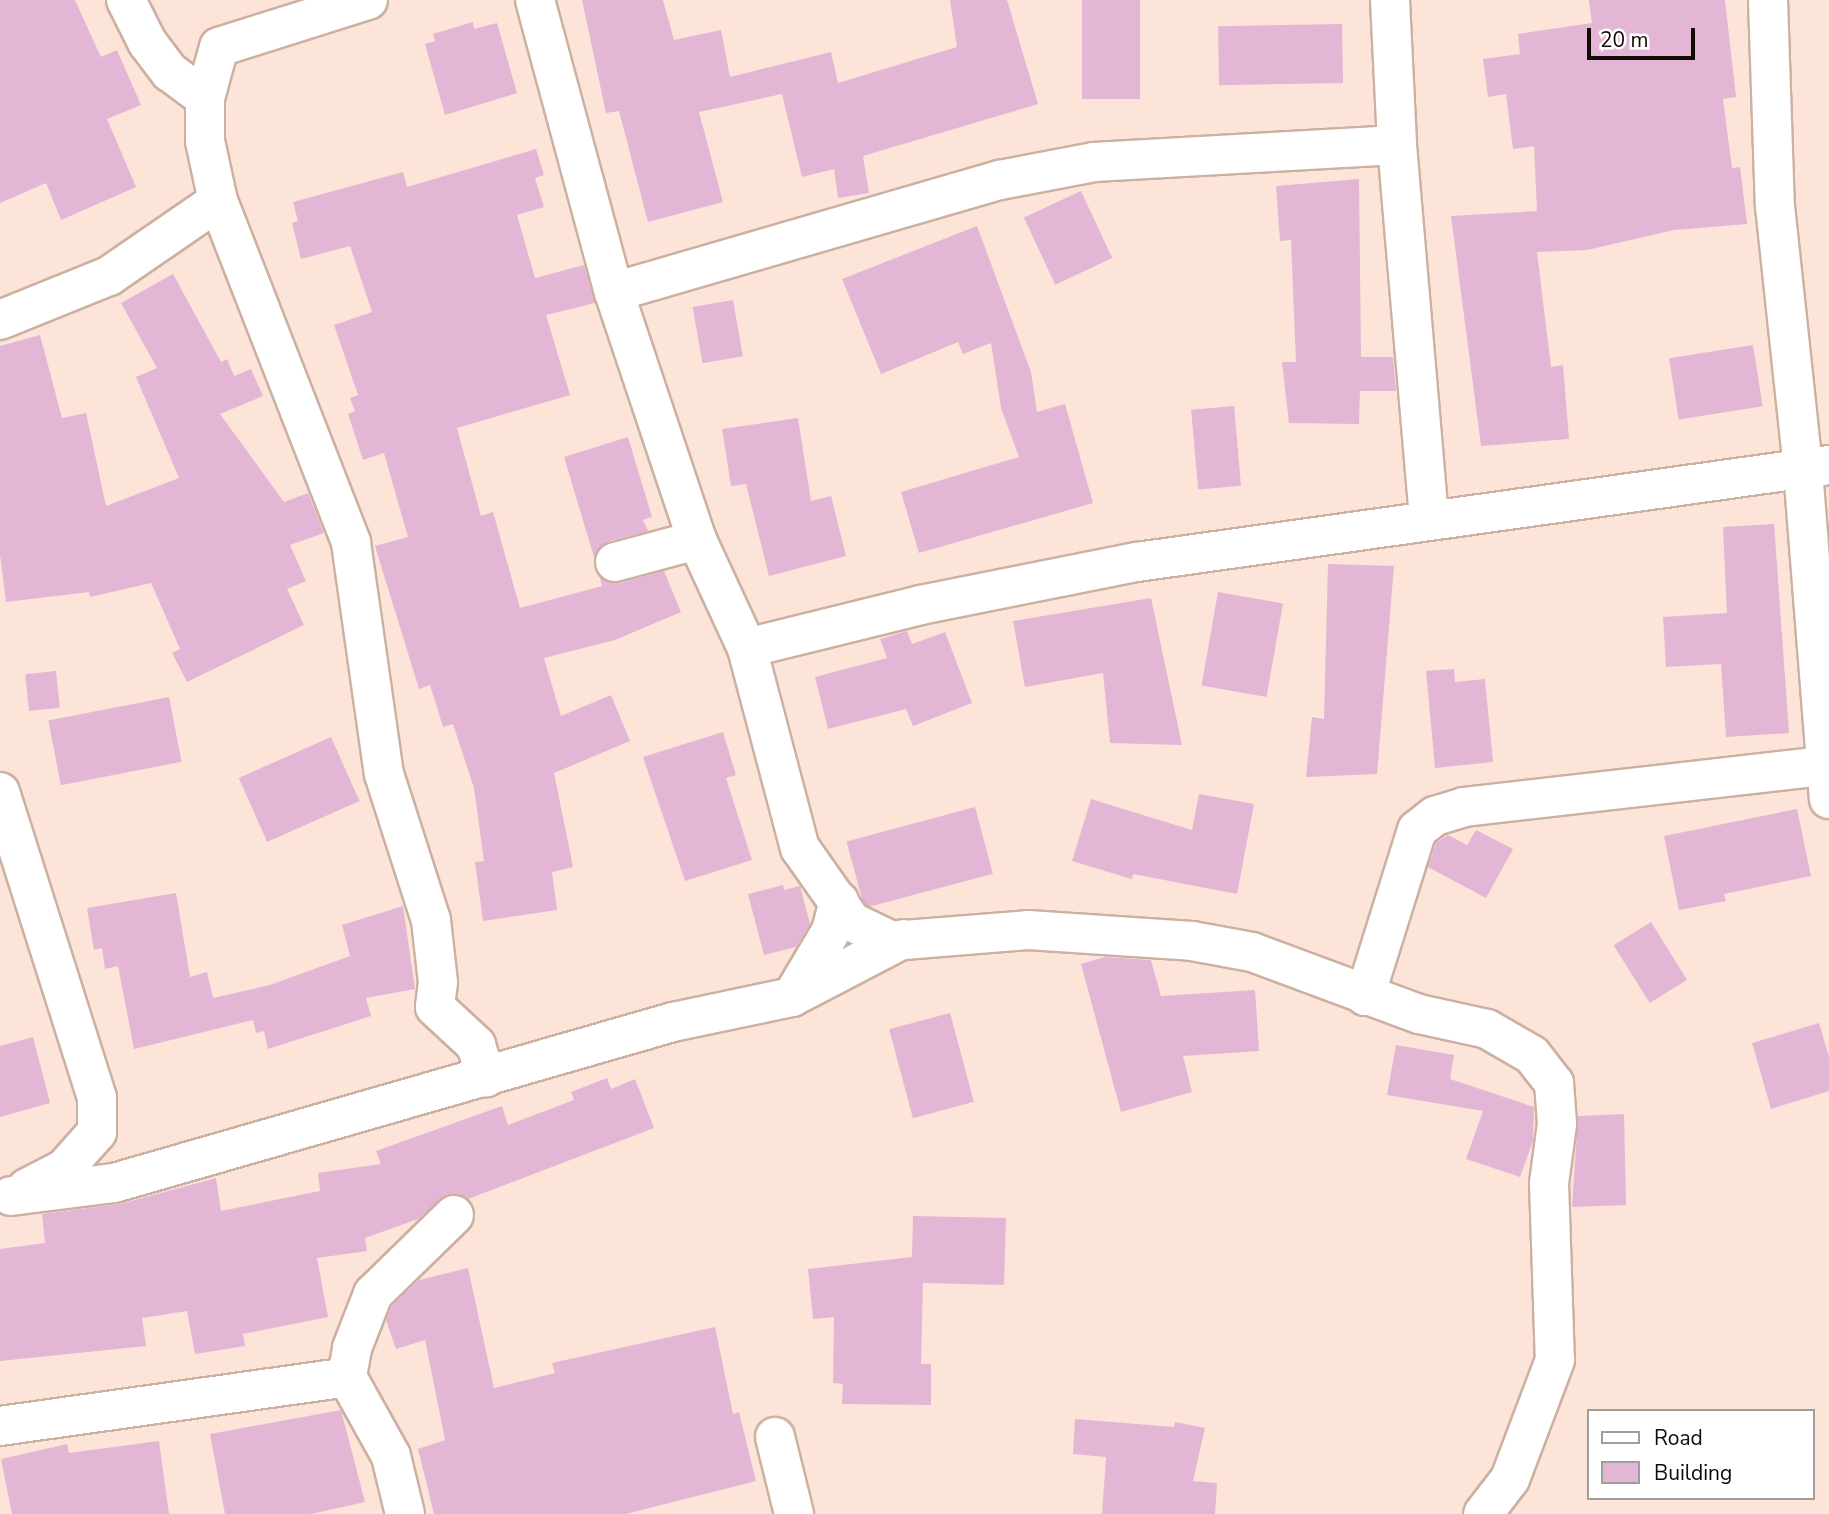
<!DOCTYPE html>
<html>
<head>
<meta charset="utf-8">
<style>
  body { margin:0 }
  #map { position:relative; width:1829px; height:1514px; overflow:hidden; background:#fce4d8; font-family:"Nunito Sans",sans-serif }
  div>[style] { position:absolute }
  .building>* { inset:0; background:#e3b6d5; transform-origin:0 0 }
  .roads { filter:drop-shadow(2px 0 #ccb0a1) drop-shadow(-2px 0 #ccb0a1) drop-shadow(0 2px #ccb0a1) drop-shadow(0 -2px #ccb0a1) }
  .minor>* { height:38px; margin:-19px; padding:0 19px; transform-origin:19px; border-radius:19px; background:#fff }
  span { translate:-50% -50%; white-space:nowrap; text-align:center; line-height:1.15; -webkit-text-stroke:5px #fff; paint-order:stroke }
  .legend { position:absolute; left:1587px; top:1409px; width:228px; height:91px; box-sizing:border-box; background:#fff; border:2px solid #a19d9b; margin:0; padding:9px 12px; list-style:none; font-size:21px; color:#130905 }
  .legend li { display:flex; align-items:center; gap:14px; height:35px }
  .legend b { width:35px; border:2px solid #a19d9b }
  .scale { position:absolute; left:1587px; top:28px; width:108px; height:32px; box-sizing:border-box; border:4px solid #130905; border-top:0; padding-left:9px; font-size:21px; line-height:24px; white-space:nowrap; color:#130905; -webkit-text-stroke:5px #fff; paint-order:stroke }
</style>
</head>
<body>
<div id="map">
  <div class="building">
    <div style="clip-path:polygon(0 0,75px 0,101px 57px,117px 50px,141px 105px,107px 119px,136px 187px,61px 220px,46px 183px,0 203px)"></div>
    <div style="clip-path:polygon(582px 0,663px 0,674px 40px,721px 30px,730px 77px,831px 52px,838px 83px,957px 47px,950px 0,1007px 0,1038px 104px,863px 156px,869px 193px,838px 198px,834px 169px,802px 177px,782px 94px,699px 112px,723px 202px,648px 222px,619px 111px,606px 113px)"></div>
    <div style="left:1082px;top:0;width:58px;height:99px"></div>
    <div style="clip-path:polygon(1589px 0,1725px 0,1736px 97px,1723px 99px,1732px 168px,1740px 167px,1747px 224px,1674px 230px,1587px 250px,1537px 252px,1551px 367px,1563px 365px,1569px 439px,1481px 446px,1451px 216px,1537px 211px,1534px 146px,1513px 149px,1506px 94px,1488px 97px,1483px 59px,1520px 54px,1518px 34px,1592px 23px)"></div>
    <div style="clip-path:polygon(473px 22px,474px 29px,497px 23px,517px 93px,445px 115px,425px 44px,435px 41px,433px 34px)"></div>
    <div style="left:1342px;top:24px;width:59px;height:124px;rotate:89deg"></div>
    <div style="clip-path:polygon(536px 149px,544px 175px,535px 178px,544px 207px,517px 215px,535px 278px,584px 265px,595px 303px,546px 315px,570px 395px,457px 428px,481px 516px,493px 512px,520px 608px,602px 586px,600px 578px,620px 583px,664px 571px,681px 612px,615px 640px,544px 658px,561px 716px,611px 695px,630px 741px,554px 773px,573px 867px,552px 872px,557px 910px,483px 921px,475px 862px,484px 861px,474px 788px,453px 724px,443px 727px,430px 685px,419px 689px,375px 546px,408px 537px,384px 453px,363px 460px,348px 414px,355px 411px,350px 398px,358px 395px,334px 325px,372px 312px,350px 246px,301px 259px,292px 223px,298px 221px,293px 202px,403px 172px,407px 187px)"></div>
    <div style="clip-path:polygon(1359px 179px,1361px 357px,1393px 357px,1396px 391px,1360px 391px,1359px 424px,1289px 423px,1282px 362px,1296px 362px,1291px 240px,1280px 241px,1276px 186px)"></div>
    <div style="left:1081px;top:191px;width:74px;height:63px;rotate:65deg"></div>
    <div style="clip-path:polygon(977px 226px,1031px 372px,1037px 412px,1065px 404px,1093px 503px,919px 553px,901px 492px,1019px 457px,1001px 408px,991px 343px,963px 354px,958px 342px,881px 374px,842px 279px)"></div>
    <div style="clip-path:polygon(173px 274px,221px 362px,227px 359px,234px 376px,251px 369px,263px 396px,220px 414px,284px 502px,308px 493px,324px 533px,290px 545px,306px 581px,287px 589px,304px 625px,187px 682px,172px 653px,180px 649px,151px 583px,90px 597px,89px 592px,6px 602px,0 555px,0 346px,40px 335px,62px 418px,86px 413px,106px 506px,179px 478px,136px 377px,157px 368px,121px 303px)"></div>
    <div style="left:733px;top:300px;width:57px;height:41px;rotate:80deg"></div>
    <div style="left:1753px;top:345px;width:62px;height:85px;rotate:81deg"></div>
    <div style="left:1234px;top:406px;width:80px;height:43px;rotate:85deg"></div>
    <div style="clip-path:polygon(798px 418px,811px 501px,831px 496px,846px 556px,769px 576px,746px 484px,731px 486px,722px 429px)"></div>
    <div style="clip-path:polygon(628px 437px,652px 517px,643px 520px,648px 531px,609px 541px,594px 557px,564px 457px)"></div>
    <div style="clip-path:polygon(1774px 524px,1789px 733px,1726px 737px,1721px 664px,1666px 667px,1663px 617px,1727px 613px,1723px 527px)"></div>
    <div style="clip-path:polygon(1328px 564px,1394px 566px,1377px 774px,1306px 777px,1312px 717px,1324px 719px)"></div>
    <div style="left:1218px;top:592px;width:66px;height:95px;rotate:10deg"></div>
    <div style="clip-path:polygon(1151px 598px,1182px 745px,1110px 743px,1103px 673px,1025px 687px,1013px 621px)"></div>
    <div style="clip-path:polygon(907px 631px,912px 644px,945px 632px,972px 703px,913px 726px,906px 709px,828px 729px,815px 677px,887px 658px,880px 639px)"></div>
    <div style="clip-path:polygon(1454px 669px,1455px 682px,1485px 679px,1493px 762px,1435px 768px,1426px 671px)"></div>
    <div style="left:56px;top:671px;width:37px;height:31px;rotate:84deg"></div>
    <div style="left:169px;top:697px;width:66px;height:123px;rotate:79deg"></div>
    <div style="clip-path:polygon(723px 732px,736px 775px,726px 778px,752px 860px,685px 881px,643px 757px)"></div>
    <div style="left:331px;top:737px;width:70px;height:101px;rotate:66deg"></div>
    <div style="clip-path:polygon(1199px 794px,1254px 804px,1237px 894px,1133px 874px,1132px 879px,1072px 861px,1091px 799px,1192px 830px)"></div>
    <div style="left:975px;top:807px;width:69px;height:133px;rotate:75deg"></div>
    <div style="clip-path:polygon(1797px 809px,1811px 876px,1724px 894px,1726px 901px,1679px 910px,1664px 836px)"></div>
    <div style="clip-path:polygon(1476px 830px,1513px 849px,1486px 898px,1428px 867px,1436px 843px,1448px 835px,1467px 845px)"></div>
    <div style="clip-path:polygon(783px 885px,784px 890px,800px 886px,810px 924px,796px 947px,764px 955px,748px 894px)"></div>
    <div style="clip-path:polygon(176px 893px,190px 977px,207px 972px,213px 998px,270px 985px,350px 956px,342px 925px,403px 906px,415px 989px,366px 998px,371px 1016px,268px 1049px,264px 1031px,256px 1033px,253px 1020px,134px 1049px,118px 966px,105px 969px,102px 948px,94px 950px,87px 908px)"></div>
    <div style="left:1651px;top:922px;width:68px;height:44px;rotate:58deg"></div>
    <div style="clip-path:polygon(1105px 957px,1151px 960px,1161px 996px,1255px 990px,1259px 1051px,1183px 1056px,1192px 1092px,1121px 1112px,1081px 964px)"></div>
    <div style="left:950px;top:1013px;width:92px;height:63px;rotate:75deg"></div>
    <div style="clip-path:polygon(1819px 1023px,1829px 1057px,1829px 1091px,1771px 1109px,1752px 1043px)"></div>
    <div style="clip-path:polygon(33px 1037px,50px 1103px,0 1117px,0 1046px)"></div>
    <div style="clip-path:polygon(1396px 1045px,1454px 1055px,1450px 1079px,1534px 1107px,1533px 1141px,1520px 1177px,1466px 1159px,1483px 1111px,1387px 1095px)"></div>
    <div style="clip-path:polygon(607px 1078px,611px 1089px,635px 1079px,654px 1128px,468px 1199px,448px 1194px,418px 1219px,365px 1238px,367px 1251px,317px 1258px,328px 1317px,243px 1334px,245px 1346px,195px 1354px,187px 1311px,142px 1318px,146px 1346px,0 1361px,0 1249px,45px 1243px,42px 1214px,120px 1204px,216px 1178px,221px 1211px,320px 1191px,318px 1173px,381px 1164px,376px 1151px,502px 1106px,508px 1125px,574px 1100px,571px 1092px)"></div>
    <div style="clip-path:polygon(1624px 1114px,1626px 1205px,1572px 1207px,1578px 1116px)"></div>
    <div style="clip-path:polygon(913px 1216px,1006px 1218px,1004px 1285px,923px 1283px,921px 1364px,931px 1364px,931px 1405px,842px 1404px,843px 1384px,833px 1383px,834px 1317px,813px 1319px,808px 1269px,912px 1257px)"></div>
    <div style="clip-path:polygon(468px 1268px,494px 1388px,555px 1373px,552px 1363px,715px 1327px,733px 1414px,739px 1412px,756px 1481px,626px 1514px,434px 1514px,418px 1449px,445px 1440px,425px 1340px,396px 1349px,386px 1320px,392px 1306px,419px 1280px)"></div>
    <div style="clip-path:polygon(341px 1410px,365px 1502px,311px 1514px,225px 1514px,210px 1434px)"></div>
    <div style="clip-path:polygon(1075px 1419px,1174px 1427px,1175px 1422px,1205px 1428px,1193px 1481px,1217px 1483px,1215px 1514px,1102px 1514px,1106px 1457px,1073px 1454px)"></div>
    <div style="clip-path:polygon(159px 1441px,169px 1514px,12px 1514px,1px 1459px,67px 1444px,69px 1453px)"></div>
  </div>
  <div class="roads">
    <div class="minor">
      <div style="left:126px;top:0;width:47px;rotate:63.4deg"></div>
      <div style="left:147px;top:42px;width:38px;rotate:53deg"></div>
      <div style="left:170px;top:72px;width:44px;rotate:36.6deg"></div>
      <div style="left:368px;top:0;width:156px;rotate:162.5deg"></div>
      <div style="left:219px;top:47px;width:53px;rotate:105.4deg"></div>
      <div style="left:205px;top:98px;width:43px;rotate:90deg"></div>
      <div style="left:205px;top:141px;width:61px;rotate:77.8deg"></div>
      <div style="left:218px;top:201px;width:367px;rotate:68.7deg"></div>
      <div style="left:351px;top:543px;width:233px;rotate:81.9deg"></div>
      <div style="left:384px;top:774px;width:153px;rotate:72.2deg"></div>
      <div style="left:431px;top:920px;width:62px;rotate:83.6deg"></div>
      <div style="left:438px;top:982px;width:25px;rotate:97deg"></div>
      <div style="left:435px;top:1007px;width:56px;rotate:42.8deg"></div>
      <div style="left:476px;top:1045px;width:34px;rotate:73deg"></div>
      <div style="left:535px;top:0;width:302px;rotate:74.9deg"></div>
      <div style="left:614px;top:292px;width:262px;rotate:71.5deg"></div>
      <div style="left:697px;top:540px;width:119px;rotate:65.2deg"></div>
      <div style="left:747px;top:648px;width:207px;rotate:75.2deg"></div>
      <div style="left:800px;top:848px;width:90px;rotate:54.9deg"></div>
      <div style="left:852px;top:922px;width:44px;rotate:25.4deg"></div>
      <div style="left:892px;top:941px;width:136px;rotate:-4.6deg"></div>
      <div style="left:1028px;top:930px;width:164px;rotate:3.8deg"></div>
      <div style="left:1192px;top:941px;width:61px;rotate:10.4deg"></div>
      <div style="left:1252px;top:952px;width:178px;rotate:20.4deg"></div>
      <div style="left:1419px;top:1014px;width:70px;rotate:12.4deg"></div>
      <div style="left:1487px;top:1029px;width:52px;rotate:30deg"></div>
      <div style="left:1532px;top:1055px;width:36px;rotate:52deg"></div>
      <div style="left:1554px;top:1083px;width:41px;rotate:85.8deg"></div>
      <div style="left:1557px;top:1124px;width:60px;rotate:97.7deg"></div>
      <div style="left:1549px;top:1183px;width:177px;rotate:88.1deg"></div>
      <div style="left:1555px;top:1360px;width:127px;rotate:110.7deg"></div>
      <div style="left:1510px;top:1479px;width:44px;rotate:127.6deg"></div>
      <div style="left:1390px;top:0;width:145px;rotate:87.2deg"></div>
      <div style="left:1397px;top:145px;width:374px;rotate:85.1deg"></div>
      <div style="left:1768px;top:0;width:206px;rotate:88.1deg"></div>
      <div style="left:1775px;top:206px;width:265px;rotate:83.9deg"></div>
      <div style="left:1803px;top:470px;width:330px;rotate:85.5deg"></div>
      <div style="left:614px;top:292px;width:402px;rotate:-16.2deg"></div>
      <div style="left:1000px;top:180px;width:96px;rotate:-10.8deg"></div>
      <div style="left:1094px;top:162px;width:303px;rotate:-3.2deg"></div>
      <div style="left:0;top:320px;width:118px;rotate:-22deg"></div>
      <div style="left:109px;top:276px;width:132px;rotate:-34.5deg"></div>
      <div style="left:615px;top:562px;width:85px;rotate:-15deg"></div>
      <div style="left:747px;top:648px;width:179px;rotate:-13.9deg"></div>
      <div style="left:921px;top:605px;width:220px;rotate:-11.3deg"></div>
      <div style="left:1137px;top:562px;width:699px;rotate:-7.98deg"></div>
      <div style="left:0;top:792px;width:321px;rotate:72.4deg"></div>
      <div style="left:97px;top:1098px;width:34px;rotate:90deg"></div>
      <div style="left:97px;top:1132px;width:50px;rotate:131.7deg"></div>
      <div style="left:64px;top:1169px;width:42px;rotate:152.8deg"></div>
      <div style="left:1365px;top:996px;width:174px;rotate:-72.6deg"></div>
      <div style="left:1417px;top:830px;width:23px;rotate:-38deg"></div>
      <div style="left:1435px;top:816px;width:30px;rotate:-17deg"></div>
      <div style="left:1464px;top:807px;width:361px;rotate:-6.5deg"></div>
      <div style="left:792px;top:997px;width:77px;rotate:-59.4deg"></div>
      <div style="left:831px;top:931px;width:31px;rotate:-75deg"></div>
      <div style="left:11px;top:1196px;width:104px;rotate:-7.2deg"></div>
      <div style="left:114px;top:1183px;width:582px;rotate:-16.07deg"></div>
      <div style="left:673px;top:1022px;width:122px;rotate:-11.9deg"></div>
      <div style="left:792px;top:997px;width:125px;rotate:-27.6deg"></div>
      <div style="left:0;top:1426px;width:350px;rotate:-8deg"></div>
      <div style="left:775px;top:1437px;width:79px;rotate:76.1deg"></div>
      <div style="left:405px;top:1514px;width:60px;rotate:-103.6deg"></div>
      <div style="left:391px;top:1456px;width:90px;rotate:-119.1deg"></div>
      <div style="left:347px;top:1377px;width:29px;rotate:-80deg"></div>
      <div style="left:352px;top:1348px;width:58px;rotate:-68.7deg"></div>
      <div style="left:373px;top:1294px;width:113px;rotate:-44.3deg"></div>
    </div>
  </div>
  <ul class="legend">
  <li><b style="height:9px;background:#fff"></b>Road</li>
  <li><b style="height:19px;background:#e3b6d5"></b>Building</li>
  </ul>
  <div class="scale">20 m</div>
</div>
</body>
</html>
